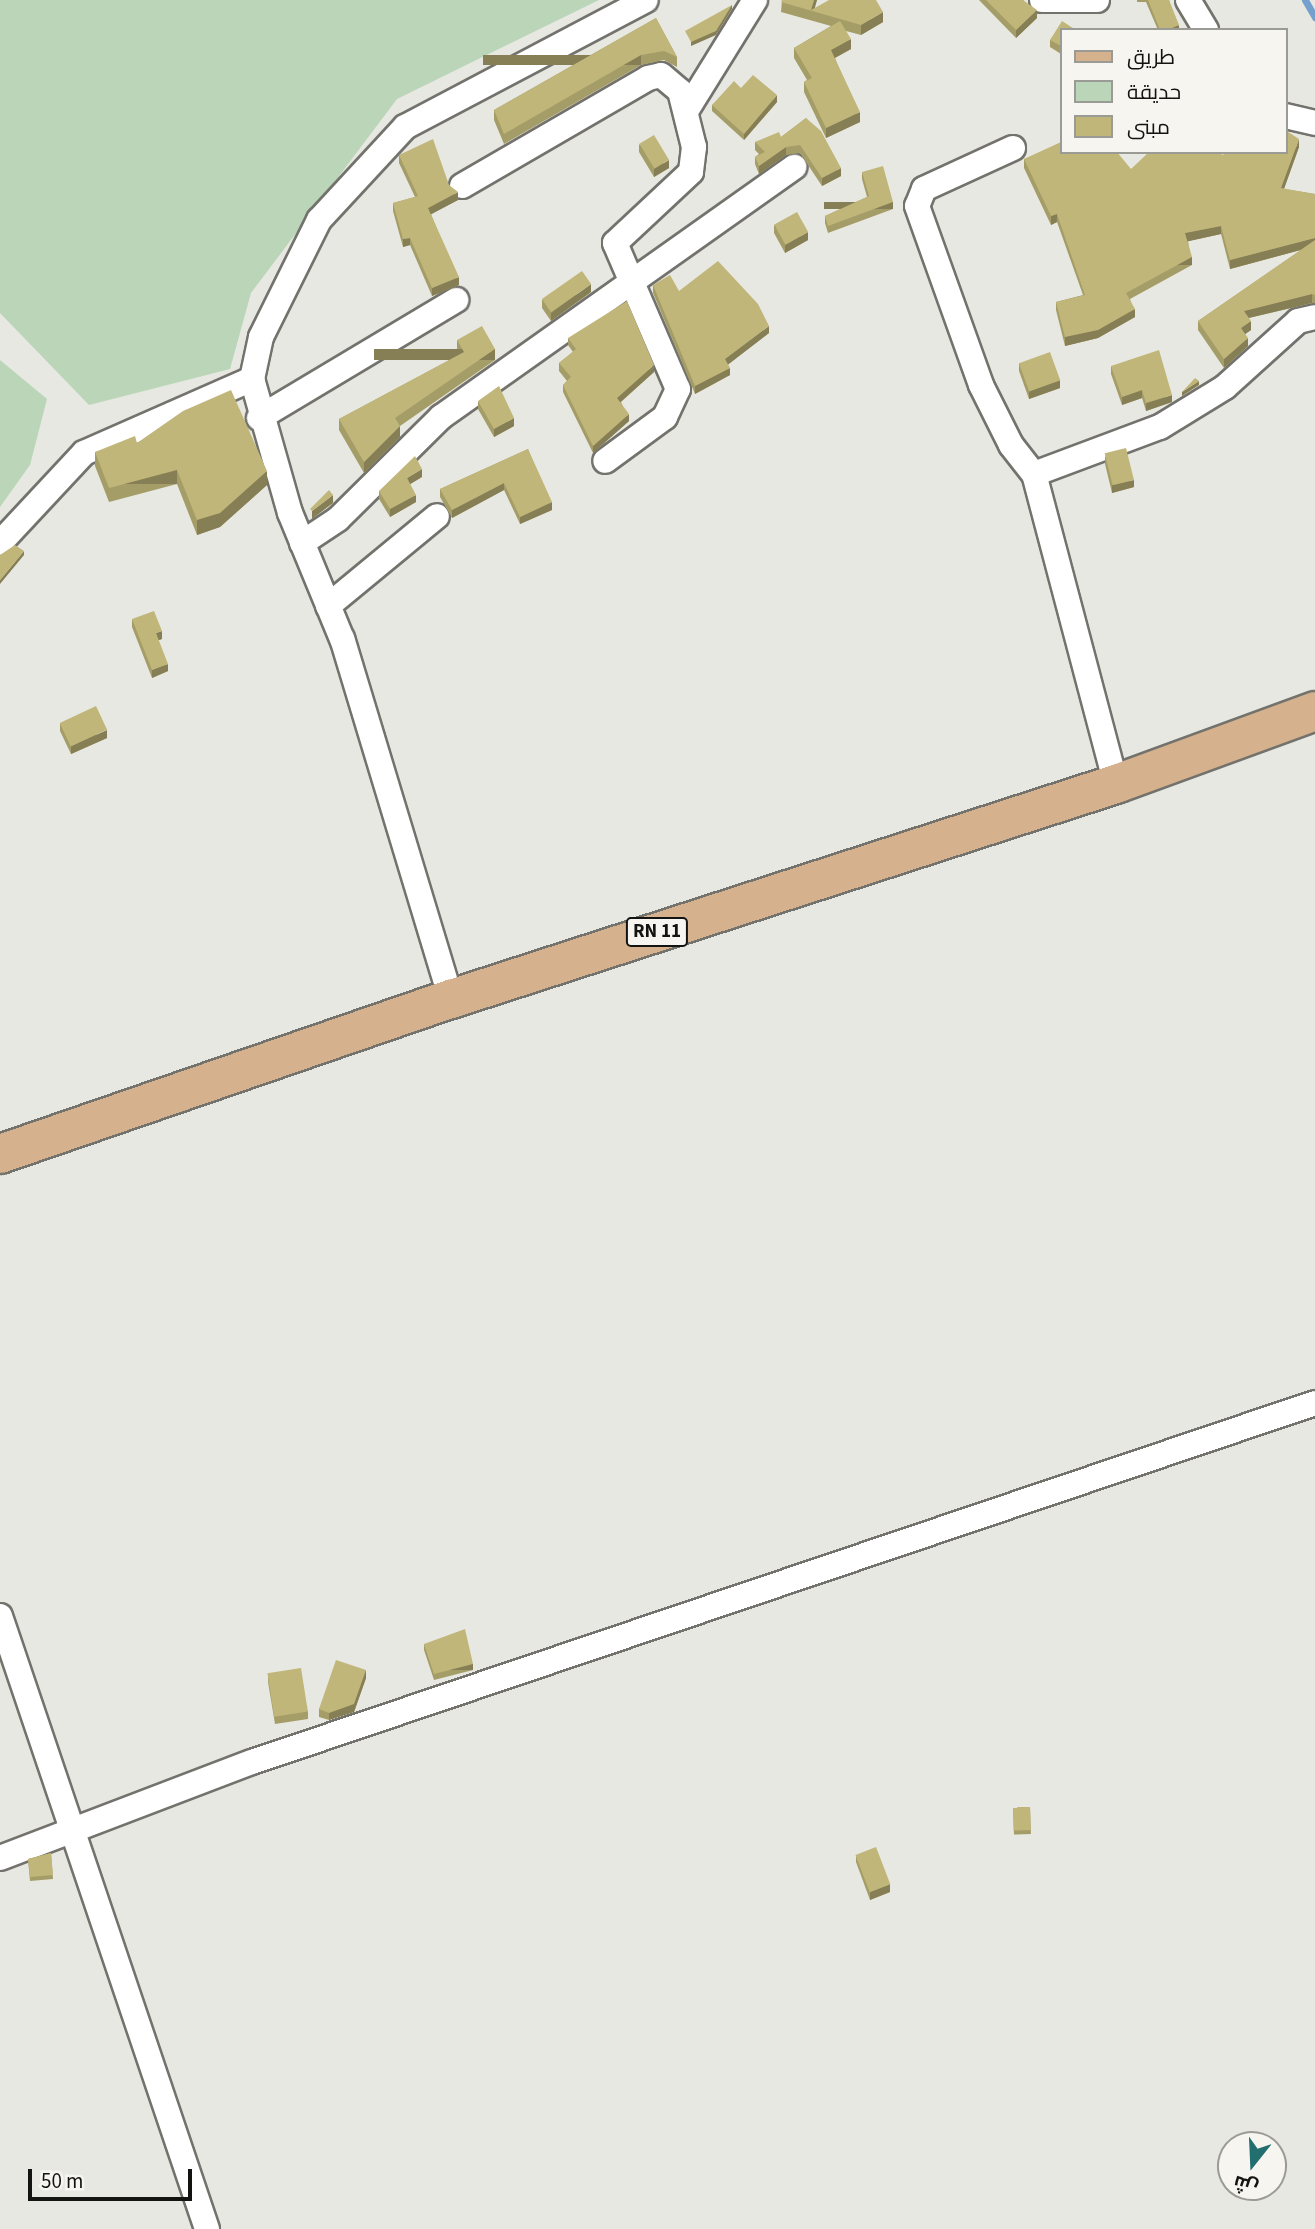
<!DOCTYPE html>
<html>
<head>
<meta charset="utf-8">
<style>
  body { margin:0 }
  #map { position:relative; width:1315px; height:2229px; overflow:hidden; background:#e8e8e2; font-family:"Source Sans 3",Cairo,sans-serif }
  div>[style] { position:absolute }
  .green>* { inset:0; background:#bad5b8 }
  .stream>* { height:7px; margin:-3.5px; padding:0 3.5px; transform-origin:3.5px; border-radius:3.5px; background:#73a0cc }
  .roads { filter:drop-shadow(2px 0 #73726d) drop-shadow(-2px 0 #73726d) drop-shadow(0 2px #73726d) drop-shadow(0 -2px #73726d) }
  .street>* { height:24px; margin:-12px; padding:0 12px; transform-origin:12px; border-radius:12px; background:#fff }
  .primary>* { height:38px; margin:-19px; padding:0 19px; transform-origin:19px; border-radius:19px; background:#d5b18d }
  .wall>* { inset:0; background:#a59d68; transform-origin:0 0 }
  .shaded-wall>* { inset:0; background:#867f55; transform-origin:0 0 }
  .building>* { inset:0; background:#c0b679; transform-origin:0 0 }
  span { translate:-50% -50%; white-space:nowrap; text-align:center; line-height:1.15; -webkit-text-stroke:7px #f6f5ef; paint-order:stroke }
  .shield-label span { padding:2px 5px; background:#f6f5ef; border:2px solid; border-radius:5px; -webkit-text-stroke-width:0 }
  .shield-label { font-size:19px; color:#131311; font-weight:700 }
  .legend { position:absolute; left:1060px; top:28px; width:228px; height:126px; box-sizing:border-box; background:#f6f5ef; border:2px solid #9b9b96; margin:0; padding:9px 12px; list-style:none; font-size:21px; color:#131311 }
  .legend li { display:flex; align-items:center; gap:14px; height:35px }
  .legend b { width:35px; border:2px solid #9b9b96 }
  .north { position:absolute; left:1217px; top:2131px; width:70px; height:70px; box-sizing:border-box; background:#f6f5ef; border:2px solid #9b9b96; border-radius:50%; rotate:198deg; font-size:19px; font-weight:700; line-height:28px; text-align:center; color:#131311 }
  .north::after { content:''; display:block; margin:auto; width:24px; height:32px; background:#236e6e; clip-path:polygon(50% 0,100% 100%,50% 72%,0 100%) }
  .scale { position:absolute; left:28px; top:2169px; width:164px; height:32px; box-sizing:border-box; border:4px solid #131311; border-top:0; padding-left:9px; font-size:21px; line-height:24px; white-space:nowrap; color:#131311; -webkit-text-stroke:5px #f6f5ef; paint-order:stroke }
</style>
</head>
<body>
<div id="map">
  <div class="green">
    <div style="clip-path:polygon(0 0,599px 0,397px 99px,251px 293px,230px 369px,89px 405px,0 313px)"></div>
    <div style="clip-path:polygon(0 360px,47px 399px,30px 465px,0 507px)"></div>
  </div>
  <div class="stream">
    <div style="left:1305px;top:0;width:20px;rotate:60deg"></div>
  </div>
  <div class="roads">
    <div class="street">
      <div style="left:1042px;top:0;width:55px"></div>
      <div style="left:1188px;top:0;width:35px;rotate:59deg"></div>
      <div style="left:688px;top:108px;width:127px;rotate:-58.2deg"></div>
      <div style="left:1285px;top:116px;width:31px;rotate:13deg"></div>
      <div style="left:1013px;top:148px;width:98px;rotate:155.3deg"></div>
      <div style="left:924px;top:189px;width:18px;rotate:112deg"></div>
      <div style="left:917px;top:206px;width:190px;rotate:70.3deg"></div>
      <div style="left:981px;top:385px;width:67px;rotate:63.4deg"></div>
      <div style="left:1011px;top:445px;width:37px;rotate:52deg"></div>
      <div style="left:462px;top:186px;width:215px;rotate:-30.1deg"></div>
      <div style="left:648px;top:78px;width:13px;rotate:-13deg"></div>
      <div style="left:661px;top:75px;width:25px;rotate:40deg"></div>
      <div style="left:680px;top:91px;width:58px;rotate:76deg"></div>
      <div style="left:694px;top:147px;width:25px;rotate:97deg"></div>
      <div style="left:691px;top:172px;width:104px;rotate:136.9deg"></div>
      <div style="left:615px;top:243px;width:159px;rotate:66.7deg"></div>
      <div style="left:678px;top:389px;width:31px;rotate:115deg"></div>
      <div style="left:665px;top:417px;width:74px;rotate:143.7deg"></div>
      <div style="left:259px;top:418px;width:230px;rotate:-30.9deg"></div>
      <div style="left:0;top:543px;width:123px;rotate:-47deg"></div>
      <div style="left:84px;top:453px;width:184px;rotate:-23.8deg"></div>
      <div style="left:302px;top:543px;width:43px;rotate:-33.7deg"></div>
      <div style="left:338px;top:519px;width:145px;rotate:-44.7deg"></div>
      <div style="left:441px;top:417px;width:433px;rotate:-35.3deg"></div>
      <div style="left:328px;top:606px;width:141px;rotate:-39.5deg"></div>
      <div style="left:1116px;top:784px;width:321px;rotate:-104.8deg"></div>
      <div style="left:1034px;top:474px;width:134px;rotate:-20.5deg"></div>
      <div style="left:1160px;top:427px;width:76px;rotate:-31.6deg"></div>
      <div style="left:1225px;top:387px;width:98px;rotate:-42.1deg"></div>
      <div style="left:1298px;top:321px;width:17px;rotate:-13deg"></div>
      <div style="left:451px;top:999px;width:376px;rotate:-106.8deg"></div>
      <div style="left:342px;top:639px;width:136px;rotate:-112.4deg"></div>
      <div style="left:290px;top:513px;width:139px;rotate:-105.8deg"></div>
      <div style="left:252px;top:379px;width:43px;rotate:-77.9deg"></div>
      <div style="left:261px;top:337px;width:131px;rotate:-63.6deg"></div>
      <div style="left:319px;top:220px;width:127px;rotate:-47.2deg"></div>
      <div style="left:405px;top:127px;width:272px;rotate:-27.8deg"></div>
      <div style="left:0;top:1616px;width:647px;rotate:71.34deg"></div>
      <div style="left:0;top:1858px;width:270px;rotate:-20.9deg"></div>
      <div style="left:252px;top:1762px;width:1122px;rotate:-18.66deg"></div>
    </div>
    <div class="primary">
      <div style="left:0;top:1154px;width:477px;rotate:-19deg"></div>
      <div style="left:451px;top:999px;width:699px;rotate:-17.92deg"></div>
      <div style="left:1116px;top:784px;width:212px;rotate:-20.1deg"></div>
    </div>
  </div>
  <div class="wall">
    <div style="clip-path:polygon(782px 0,817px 0,814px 8px,883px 22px,861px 35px,846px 31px,851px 49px,835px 58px,860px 122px,826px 138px,804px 92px,804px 82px,807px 80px,794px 58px,794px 48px,831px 26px,781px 12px)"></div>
    <div style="clip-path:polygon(979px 0,1023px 0,1037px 18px,1016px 38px)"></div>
    <div style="clip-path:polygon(1137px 0,1169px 0,1179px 30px,1158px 30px,1146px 2px,1137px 2px)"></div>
    <div style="clip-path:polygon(656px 18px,677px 57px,677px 67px,664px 60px,641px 65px,504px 144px,494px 120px,494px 110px)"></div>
    <div style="clip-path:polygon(1061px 30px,1061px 54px,1050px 47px,1050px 40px)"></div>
    <div style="clip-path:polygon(741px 88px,777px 102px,744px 140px,712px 111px,712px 105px)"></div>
    <div style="clip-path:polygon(806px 118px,841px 176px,822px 186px,800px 153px,786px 155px,759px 174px,755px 164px,755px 157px,759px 154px,755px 150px,755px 142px,781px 137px)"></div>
    <div style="clip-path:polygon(639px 144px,669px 168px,654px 177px,639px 152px)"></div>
    <div style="clip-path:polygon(1299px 147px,1284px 189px,1315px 194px,1315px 303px,1312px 303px,1249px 318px,1251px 330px,1245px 334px,1248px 346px,1224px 368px,1198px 330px,1198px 321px,1301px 250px,1230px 269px,1221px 234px,1188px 241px,1192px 265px,1130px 299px,1135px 317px,1098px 338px,1065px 346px,1056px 310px,1056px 302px,1083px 295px,1057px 222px,1051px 225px,1024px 168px,1024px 159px,1061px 152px,1131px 169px,1223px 155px)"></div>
    <div style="clip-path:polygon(399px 155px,449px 185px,458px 200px,431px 214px,459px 285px,432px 296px,410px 245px,403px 247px,393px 211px,393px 203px,415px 197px,399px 163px)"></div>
    <div style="clip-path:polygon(862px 172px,893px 209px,828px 233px,825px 223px,825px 216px,867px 197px,862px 179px)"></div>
    <div style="clip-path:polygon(774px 225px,808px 240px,785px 253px,774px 233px)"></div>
    <div style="clip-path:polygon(653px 285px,679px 291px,769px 333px,728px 364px,730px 375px,695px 394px,653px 293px)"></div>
    <div style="clip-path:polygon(591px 292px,551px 321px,542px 308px,542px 300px)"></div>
    <div style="clip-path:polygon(568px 338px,654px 372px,621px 402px,629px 421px,593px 453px,563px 392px,563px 385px,567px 381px,559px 371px,559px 363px,573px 352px,568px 345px)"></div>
    <div style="clip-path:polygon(457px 340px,495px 360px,400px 426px,400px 437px,364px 473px,339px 430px,339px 419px,459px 355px,457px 351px)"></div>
    <div style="clip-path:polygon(1019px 363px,1060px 388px,1029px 399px,1019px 371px)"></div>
    <div style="clip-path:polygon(1111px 366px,1172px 402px,1146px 411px,1142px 398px,1122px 405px,1111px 374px)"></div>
    <div style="clip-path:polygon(478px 401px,514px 426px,494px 437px,478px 409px)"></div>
    <div style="clip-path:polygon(137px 443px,267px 485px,220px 527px,197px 535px,177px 484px,109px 502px,95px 466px,95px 452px)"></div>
    <div style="clip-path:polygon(528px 449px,552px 510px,520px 524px,504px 490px,452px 518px,440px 497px,440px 489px)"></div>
    <div style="clip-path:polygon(1105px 456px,1134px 487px,1112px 493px,1105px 464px)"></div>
    <div style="clip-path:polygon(422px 477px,410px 484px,416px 502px,390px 517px,379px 499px,379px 491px)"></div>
    <div style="clip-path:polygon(132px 619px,162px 639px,158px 640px,168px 671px,152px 678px,132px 627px)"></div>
    <div style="clip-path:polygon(60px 723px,107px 738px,71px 754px,60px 731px)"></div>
    <div style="clip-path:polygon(424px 1644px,473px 1670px,434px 1680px,424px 1650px)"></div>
    <div style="clip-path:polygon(268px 1674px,308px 1711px,308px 1719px,275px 1724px,268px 1682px)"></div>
    <div style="clip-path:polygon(366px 1678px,354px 1712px,329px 1720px,319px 1717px,319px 1709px)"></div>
    <div style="left:1030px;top:1807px;width:27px;height:17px;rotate:88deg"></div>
    <div style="clip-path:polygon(51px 1853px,53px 1879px,30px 1881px,28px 1859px)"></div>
    <div style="clip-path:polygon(856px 1855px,890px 1892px,870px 1900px,856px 1862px)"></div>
  </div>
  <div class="shaded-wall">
    <div style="clip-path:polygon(814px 0,817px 0,814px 11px,811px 10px)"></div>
    <div style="clip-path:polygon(732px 5px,732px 9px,716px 35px,691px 46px,691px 42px)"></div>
    <div style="clip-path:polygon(1037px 10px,1037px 18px,1016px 38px,1016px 30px)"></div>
    <div style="clip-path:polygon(883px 12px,883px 22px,861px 35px,861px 25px)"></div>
    <div style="clip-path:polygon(1179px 25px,1179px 30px,1167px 30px)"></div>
    <div style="clip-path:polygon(851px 39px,851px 49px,831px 60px,831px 50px)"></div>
    <div style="left:641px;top:55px;width:10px;height:158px;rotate:90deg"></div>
    <div style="clip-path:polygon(777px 95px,777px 102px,744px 140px,744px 134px)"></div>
    <div style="clip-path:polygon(860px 112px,860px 122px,826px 138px,826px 128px)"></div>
    <div style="clip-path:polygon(1299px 139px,1299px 147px,1281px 197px,1281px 188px)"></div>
    <div style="clip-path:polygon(786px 147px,786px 155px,759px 174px,759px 166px)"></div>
    <div style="clip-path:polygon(669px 160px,669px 168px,654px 177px,654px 169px)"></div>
    <div style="clip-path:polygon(841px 168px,841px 176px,822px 186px,822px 178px)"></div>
    <div style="clip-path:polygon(458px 192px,458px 200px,428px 216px,428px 208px)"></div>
    <div style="left:893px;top:202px;width:7px;height:69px;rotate:90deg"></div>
    <div style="clip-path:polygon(1057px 214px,1057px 222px,1051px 225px,1051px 216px)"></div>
    <div style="clip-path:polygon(1221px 226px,1221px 234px,1185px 242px,1185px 233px)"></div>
    <div style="clip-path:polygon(808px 232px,808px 240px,785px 253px,785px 245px)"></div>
    <div style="clip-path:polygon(410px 238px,410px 245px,403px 247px,403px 239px)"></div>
    <div style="clip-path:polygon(1315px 238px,1315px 246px,1230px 269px,1230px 260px)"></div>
    <div style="left:1192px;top:257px;width:8px;height:75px;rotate:90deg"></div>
    <div style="clip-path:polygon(459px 277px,459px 285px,432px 296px,432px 288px)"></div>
    <div style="clip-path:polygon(591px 284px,591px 292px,551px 321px,551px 313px)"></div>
    <div style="clip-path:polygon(1312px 294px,1312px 303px,1244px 319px,1244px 311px)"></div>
    <div style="clip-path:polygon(1135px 309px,1135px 317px,1098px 338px,1065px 346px,1065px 337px)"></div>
    <div style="clip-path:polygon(1251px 321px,1251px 330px,1241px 337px,1241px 328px)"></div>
    <div style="clip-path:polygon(769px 326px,769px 333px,725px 367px,725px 359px)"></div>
    <div style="clip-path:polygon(1248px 338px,1248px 346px,1224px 368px,1224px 359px)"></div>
    <div style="left:495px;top:349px;width:11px;height:121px;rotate:90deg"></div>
    <div style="clip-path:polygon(654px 365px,654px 372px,617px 405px,617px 398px)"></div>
    <div style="clip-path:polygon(730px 368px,730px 375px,695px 394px,695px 386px)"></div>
    <div style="clip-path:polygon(1060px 380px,1060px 388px,1029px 399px,1029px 391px)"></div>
    <div style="clip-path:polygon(1199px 381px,1199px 385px,1182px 396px,1182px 392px)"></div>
    <div style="clip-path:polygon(1142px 390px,1142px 398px,1122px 405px,1122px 397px)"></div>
    <div style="clip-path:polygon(1172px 395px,1172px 402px,1146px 411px,1146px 403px)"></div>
    <div style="clip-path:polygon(629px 414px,629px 421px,593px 453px,593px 446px)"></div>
    <div style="clip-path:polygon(514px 418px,514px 426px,494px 437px,494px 429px)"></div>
    <div style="clip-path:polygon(400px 426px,400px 437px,364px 473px,364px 462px)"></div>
    <div style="clip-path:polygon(422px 469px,422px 477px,407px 486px,407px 478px)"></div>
    <div style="left:177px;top:470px;width:14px;height:70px;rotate:90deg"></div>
    <div style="clip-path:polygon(267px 471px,267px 485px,220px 527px,197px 535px,197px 520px)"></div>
    <div style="clip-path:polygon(1134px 480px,1134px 487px,1112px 493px,1112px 485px)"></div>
    <div style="clip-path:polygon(504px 483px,504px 490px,452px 518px,452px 510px)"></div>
    <div style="clip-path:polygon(333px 495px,333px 503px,312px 519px,312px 511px)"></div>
    <div style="clip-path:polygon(416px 495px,416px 502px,390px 517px,390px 509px)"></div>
    <div style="clip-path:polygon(552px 502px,552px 510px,520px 524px,520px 517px)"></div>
    <div style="clip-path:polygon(24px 551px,24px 555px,0 584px,0 580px)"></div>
    <div style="clip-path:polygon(162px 631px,162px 639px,156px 641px,156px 633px)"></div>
    <div style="clip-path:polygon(168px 664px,168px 671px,152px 678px,152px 670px)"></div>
    <div style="clip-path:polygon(107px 730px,107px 738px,71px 754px,71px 746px)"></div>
    <div style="left:473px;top:1664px;width:6px;height:40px;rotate:90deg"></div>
    <div style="clip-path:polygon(366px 1670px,366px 1678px,354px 1712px,329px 1720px,329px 1713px)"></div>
    <div style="clip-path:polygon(890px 1884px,890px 1892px,870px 1900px,870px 1892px)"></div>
  </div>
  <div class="building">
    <div style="clip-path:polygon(782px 0,814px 0,811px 10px,829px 0,876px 0,883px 12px,861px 25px,781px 2px)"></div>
    <div style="clip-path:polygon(986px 0,1023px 0,1037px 10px,1016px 30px)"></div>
    <div style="clip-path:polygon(1148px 0,1169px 0,1179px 25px,1167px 30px,1160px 30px)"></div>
    <div style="clip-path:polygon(732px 5px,716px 31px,691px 42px,685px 31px)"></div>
    <div style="clip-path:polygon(656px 18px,677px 57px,664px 51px,641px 55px,504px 134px,494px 110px)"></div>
    <div style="clip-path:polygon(840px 21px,851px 39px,831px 50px,860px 112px,826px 128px,804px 82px,812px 78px,794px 48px)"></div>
    <div style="clip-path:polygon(1062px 21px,1076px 30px,1061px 30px,1061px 46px,1050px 40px)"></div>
    <div style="clip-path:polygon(753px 75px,777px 95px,744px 134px,712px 105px,734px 81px,741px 88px)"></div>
    <div style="clip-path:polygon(806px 118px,821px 131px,841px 168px,822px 178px,800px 145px,786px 147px,759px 166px,755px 157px,765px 152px,755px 142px,779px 132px,781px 137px)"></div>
    <div style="clip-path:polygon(1285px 130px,1299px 139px,1281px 188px,1315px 194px,1315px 238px,1230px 260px,1221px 226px,1185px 233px,1192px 257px,1126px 293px,1135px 309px,1098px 330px,1065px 337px,1056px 302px,1085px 295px,1057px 214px,1051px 216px,1024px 159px,1061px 142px,1061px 152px,1117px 152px,1131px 169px,1149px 152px,1217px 152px,1223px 155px,1225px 152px,1285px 152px)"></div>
    <div style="left:654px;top:135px;width:29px;height:17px;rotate:59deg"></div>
    <div style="clip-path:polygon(433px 139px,449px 185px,458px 192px,428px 208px,459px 277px,432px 288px,410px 238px,403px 239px,393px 203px,418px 196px,399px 155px)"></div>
    <div style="clip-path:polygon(883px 166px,893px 202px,828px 226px,825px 216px,869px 196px,862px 172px)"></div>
    <div style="left:797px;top:212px;width:23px;height:26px;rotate:61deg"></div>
    <div style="clip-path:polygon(1315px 240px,1315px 295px,1312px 294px,1244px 311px,1251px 321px,1241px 328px,1248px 338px,1224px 359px,1198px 321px)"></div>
    <div style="clip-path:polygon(718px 261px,758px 304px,769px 326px,725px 359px,730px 368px,695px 386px,653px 285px,670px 275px,679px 291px)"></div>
    <div style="left:582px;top:271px;width:16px;height:49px;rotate:55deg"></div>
    <div style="clip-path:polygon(627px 301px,654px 365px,617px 398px,629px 414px,593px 446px,563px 385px,571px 377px,559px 363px,576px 349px,568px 338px)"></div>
    <div style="clip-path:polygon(482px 326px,495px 349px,395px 418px,400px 426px,364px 462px,339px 419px,464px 352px,457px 340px)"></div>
    <div style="clip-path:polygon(1159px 350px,1172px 395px,1146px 403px,1142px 390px,1122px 397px,1111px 366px)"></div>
    <div style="left:1050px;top:352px;width:30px;height:33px;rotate:70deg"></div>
    <div style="clip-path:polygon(1195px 378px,1199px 381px,1182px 392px)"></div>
    <div style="clip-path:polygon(499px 386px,514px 418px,494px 429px,478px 401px)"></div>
    <div style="clip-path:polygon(231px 390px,267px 471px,220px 513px,197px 520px,177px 470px,109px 488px,95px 452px,135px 436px,137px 443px,183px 411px)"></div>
    <div style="left:1126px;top:448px;width:33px;height:22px;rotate:76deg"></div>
    <div style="clip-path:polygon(528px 449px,552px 502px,520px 517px,504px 483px,452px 510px,440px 489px)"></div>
    <div style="clip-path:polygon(415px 456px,422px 469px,407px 478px,416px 495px,390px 509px,379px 491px)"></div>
    <div style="clip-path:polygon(329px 490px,333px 495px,312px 511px,310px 509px)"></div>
    <div style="clip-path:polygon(15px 545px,24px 551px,0 580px,0 555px)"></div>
    <div style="clip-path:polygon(154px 611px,162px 631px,156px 633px,168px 664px,152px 670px,132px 619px)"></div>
    <div style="left:96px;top:706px;width:26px;height:40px;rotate:65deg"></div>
    <div style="clip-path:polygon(465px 1629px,473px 1664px,434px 1674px,424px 1644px)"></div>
    <div style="clip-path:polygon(336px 1660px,366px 1670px,354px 1704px,329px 1713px,319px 1709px)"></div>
    <div style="left:301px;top:1668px;width:44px;height:34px;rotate:81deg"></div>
    <div style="left:1030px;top:1807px;width:23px;height:17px;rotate:88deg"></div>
    <div style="left:876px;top:1847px;width:40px;height:22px;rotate:69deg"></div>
    <div style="clip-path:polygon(51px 1853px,53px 1875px,30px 1877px,28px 1859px)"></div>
  </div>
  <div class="shield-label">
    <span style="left:657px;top:932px">RN 11</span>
  </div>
  <ul class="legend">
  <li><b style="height:9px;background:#d5b18d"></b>طريق</li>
  <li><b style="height:19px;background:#bad5b8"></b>حديقة</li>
  <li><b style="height:19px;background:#c0b679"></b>مبنى</li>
  </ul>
  <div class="north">ش</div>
  <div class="scale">50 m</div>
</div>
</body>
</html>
